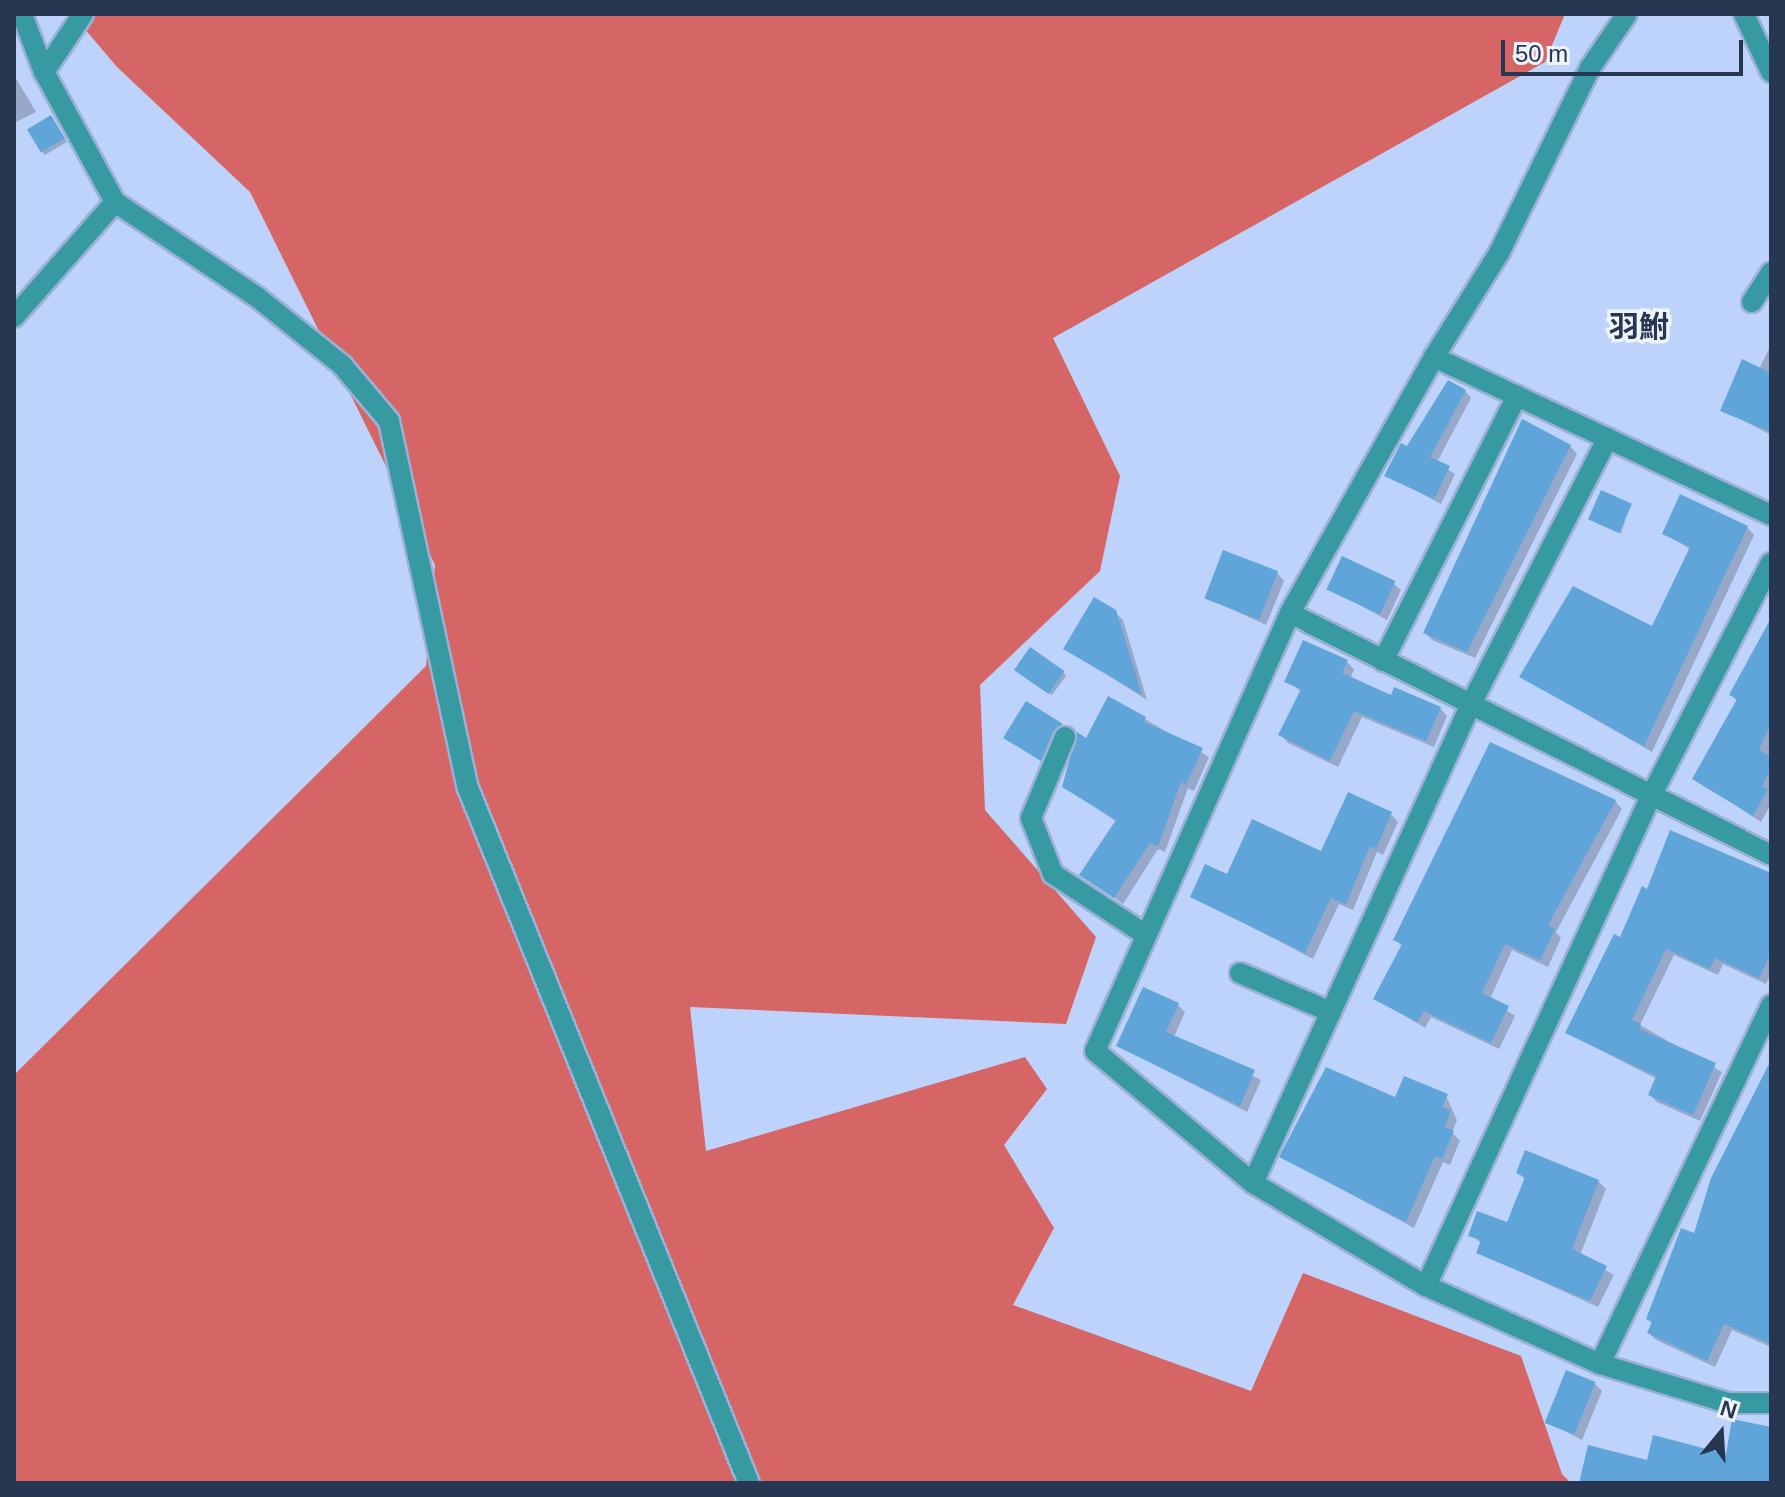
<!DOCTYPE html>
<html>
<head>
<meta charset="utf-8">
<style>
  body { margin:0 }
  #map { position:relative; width:1785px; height:1497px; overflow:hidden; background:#bdd3fc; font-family:Arial,"Noto Sans JP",sans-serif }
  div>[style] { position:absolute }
  .forest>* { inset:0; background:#d56665 }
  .shadow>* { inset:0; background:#0003; transform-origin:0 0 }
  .building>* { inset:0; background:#60a5d9; transform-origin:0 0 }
  .roads { filter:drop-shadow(2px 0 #9cb0d6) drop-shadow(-2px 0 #9cb0d6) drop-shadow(0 2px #9cb0d6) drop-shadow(0 -2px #9cb0d6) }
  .minor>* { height:20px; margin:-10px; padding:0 10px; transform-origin:10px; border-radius:10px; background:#379aa2 }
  span { translate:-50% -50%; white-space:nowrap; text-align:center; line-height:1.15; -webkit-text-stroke:7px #eff3fa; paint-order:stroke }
  .quarter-label { font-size:30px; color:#273651; font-weight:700 }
  .frame { position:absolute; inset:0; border:16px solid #273651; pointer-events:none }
  .north { position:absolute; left:1681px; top:1393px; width:80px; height:80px; -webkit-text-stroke:6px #eff3fa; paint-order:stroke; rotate:18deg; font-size:22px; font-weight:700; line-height:32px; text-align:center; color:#273651 }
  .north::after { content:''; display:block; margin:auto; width:28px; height:36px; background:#273651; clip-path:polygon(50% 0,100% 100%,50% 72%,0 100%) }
  .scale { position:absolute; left:1501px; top:40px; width:242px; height:36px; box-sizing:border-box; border:4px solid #273651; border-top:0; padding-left:10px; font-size:24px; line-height:28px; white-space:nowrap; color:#273651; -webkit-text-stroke:6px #eff3fa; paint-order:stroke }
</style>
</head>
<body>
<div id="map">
  <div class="forest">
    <div style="clip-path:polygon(72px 14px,1565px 14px,1545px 62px,1053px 338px,1120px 476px,1100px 571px,980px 685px,985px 810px,1096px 937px,1066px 1024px,690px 1007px,706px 1151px,1025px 1057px,1047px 1089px,1004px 1145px,1054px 1228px,1013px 1305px,1251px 1391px,1303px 1273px,1521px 1356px,1562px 1474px,1571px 1483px,14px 1483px,14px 1075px,426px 666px,435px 565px,250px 192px,117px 67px)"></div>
  </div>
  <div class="shadow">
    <div style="clip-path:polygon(14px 75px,36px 112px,14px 123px)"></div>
    <div style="clip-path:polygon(54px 121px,67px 142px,45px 155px,42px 152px)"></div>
    <div style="clip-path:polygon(1771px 345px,1771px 435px,1723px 410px,1759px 369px)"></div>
    <div style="clip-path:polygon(1465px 391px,1471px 398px,1437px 462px,1455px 474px,1441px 504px,1387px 475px)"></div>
    <div style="clip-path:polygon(1570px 446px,1577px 454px,1475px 658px,1432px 640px,1425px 633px)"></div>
    <div style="clip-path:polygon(1630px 505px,1621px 534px,1591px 518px)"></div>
    <div style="clip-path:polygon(1747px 527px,1754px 535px,1652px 752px,1522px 677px,1652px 629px,1691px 550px,1664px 533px)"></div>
    <div style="clip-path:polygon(1277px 573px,1284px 581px,1266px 625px,1207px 598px)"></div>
    <div style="clip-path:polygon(1393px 583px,1401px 590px,1387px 620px,1329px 588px)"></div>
    <div style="clip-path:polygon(1114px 612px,1123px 620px,1147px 700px,1066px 649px)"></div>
    <div style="clip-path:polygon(1771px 620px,1771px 804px,1761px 822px,1695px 779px,1738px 702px,1731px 695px)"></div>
    <div style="clip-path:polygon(1347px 662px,1354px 669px,1351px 677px,1392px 697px,1440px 708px,1447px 716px,1434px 747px,1362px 717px,1338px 767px,1288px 743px,1281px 735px,1302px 692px,1287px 681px)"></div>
    <div style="clip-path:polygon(1063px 672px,1066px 676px,1052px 695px,1019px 673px)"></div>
    <div style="left:1026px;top:704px;width:52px;height:39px;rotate:34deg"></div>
    <div style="clip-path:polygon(1145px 719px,1209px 757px,1194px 791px,1188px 788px,1165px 852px,1158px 849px,1123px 904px,1082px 874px,1117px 822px,1064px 787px,1087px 741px)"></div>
    <div style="clip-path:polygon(1615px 801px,1622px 809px,1556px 932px,1561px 938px,1548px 967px,1512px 950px,1490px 999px,1515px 1016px,1499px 1049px,1431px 1017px,1425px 1028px,1375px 998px,1403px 947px,1395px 939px)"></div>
    <div style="clip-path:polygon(1391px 814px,1398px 822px,1383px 855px,1377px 852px,1353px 910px,1339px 904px,1313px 959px,1192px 896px,1228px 876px,1322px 854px)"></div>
    <div style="clip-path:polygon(1771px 875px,1771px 974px,1766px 984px,1723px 964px,1718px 975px,1674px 955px,1640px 1025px,1722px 1072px,1700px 1121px,1657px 1102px,1650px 1095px,1657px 1079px,1567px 1033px,1648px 891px)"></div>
    <div style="clip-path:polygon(1178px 1005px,1185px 1012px,1174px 1037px,1261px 1080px,1247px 1112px,1118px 1046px)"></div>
    <div style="clip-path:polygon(1771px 1078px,1771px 1347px,1732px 1330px,1715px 1367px,1656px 1340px,1649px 1333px,1653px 1324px,1648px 1319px,1695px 1236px)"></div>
    <div style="clip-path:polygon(1446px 1096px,1457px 1120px,1452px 1133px,1460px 1140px,1450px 1165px,1443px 1162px,1414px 1228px,1281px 1157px)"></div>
    <div style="clip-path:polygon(1518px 1173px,1598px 1181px,1606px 1189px,1580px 1255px,1614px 1275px,1598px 1307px,1479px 1253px,1482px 1244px,1471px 1235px,1508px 1224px,1526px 1180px)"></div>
    <div style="clip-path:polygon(1594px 1383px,1602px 1391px,1582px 1440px,1548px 1422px)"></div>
  </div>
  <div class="building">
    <div style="left:51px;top:115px;width:27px;height:28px;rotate:59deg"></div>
    <div style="clip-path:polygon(1742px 359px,1771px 373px,1771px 432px,1720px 411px)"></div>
    <div style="clip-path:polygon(1448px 380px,1466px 390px,1430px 457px,1450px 466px,1434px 499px,1384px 476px,1401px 443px,1407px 446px)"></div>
    <div style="clip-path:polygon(1522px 419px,1571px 445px,1467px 652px,1423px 633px)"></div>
    <div style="left:1601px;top:490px;width:34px;height:32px;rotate:24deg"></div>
    <div style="clip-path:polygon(1680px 494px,1748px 526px,1644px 746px,1519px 677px,1573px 586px,1652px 626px,1690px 547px,1662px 534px)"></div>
    <div style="left:1223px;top:550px;width:59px;height:52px;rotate:21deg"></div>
    <div style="left:1342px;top:556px;width:59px;height:37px;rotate:25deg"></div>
    <div style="clip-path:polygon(1094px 597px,1116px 610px,1142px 695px,1063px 649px)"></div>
    <div style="clip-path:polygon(1771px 618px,1771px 723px,1759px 750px,1771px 757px,1771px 769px,1762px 786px,1768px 789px,1753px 816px,1692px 779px,1737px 699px,1729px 695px)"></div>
    <div style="clip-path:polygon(1303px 640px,1348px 660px,1342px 673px,1391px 695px,1394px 687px,1441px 707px,1426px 741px,1354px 711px,1330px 761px,1278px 735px,1301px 689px,1284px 682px)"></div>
    <div style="left:1030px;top:647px;width:42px;height:28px;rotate:35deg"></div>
    <div style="clip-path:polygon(1108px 696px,1146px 717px,1144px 722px,1203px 748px,1186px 785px,1181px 782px,1158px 846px,1150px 843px,1114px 898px,1079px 875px,1116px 820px,1062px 787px,1077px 732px,1086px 738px)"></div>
    <div style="clip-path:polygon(1026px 701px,1063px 724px,1053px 731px,1041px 761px,1003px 738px)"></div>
    <div style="clip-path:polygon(1490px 742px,1616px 800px,1548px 925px,1555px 929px,1540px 960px,1505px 944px,1482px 993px,1509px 1006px,1491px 1043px,1424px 1011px,1417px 1022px,1373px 999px,1402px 944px,1393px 940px)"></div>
    <div style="clip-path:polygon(1348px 792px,1392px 812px,1376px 849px,1370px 846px,1346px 904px,1331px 898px,1305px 953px,1190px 897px,1205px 864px,1227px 874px,1252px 819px,1321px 851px)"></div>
    <div style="clip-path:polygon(1670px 830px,1771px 873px,1771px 952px,1759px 978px,1715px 958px,1710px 969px,1666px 949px,1632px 1020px,1641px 1024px,1639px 1029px,1716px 1063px,1693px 1115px,1648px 1095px,1656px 1076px,1565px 1033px,1614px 934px,1620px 937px,1642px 886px,1647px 889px)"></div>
    <div style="clip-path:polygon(1143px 987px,1179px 1003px,1166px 1032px,1255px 1070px,1240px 1106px,1116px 1046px)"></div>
    <div style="clip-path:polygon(1771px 1060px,1771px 1344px,1724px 1324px,1707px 1361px,1647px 1333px,1652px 1322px,1646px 1319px,1681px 1228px,1694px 1233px,1711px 1178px)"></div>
    <div style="clip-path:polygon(1326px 1067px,1395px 1097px,1404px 1076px,1448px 1094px,1442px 1107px,1451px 1111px,1444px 1127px,1454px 1131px,1442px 1159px,1435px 1156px,1406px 1222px,1279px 1157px)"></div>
    <div style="clip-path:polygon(1525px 1150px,1599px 1180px,1572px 1249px,1607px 1266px,1590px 1301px,1476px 1253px,1481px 1240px,1468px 1236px,1477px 1211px,1507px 1222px,1525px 1177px,1516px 1173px)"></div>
    <div style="left:1566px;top:1370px;width:32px;height:57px;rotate:22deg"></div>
    <div style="clip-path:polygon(1732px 1419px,1771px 1427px,1771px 1483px,1579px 1483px,1588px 1445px,1647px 1460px,1653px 1435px,1726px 1454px)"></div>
  </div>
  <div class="roads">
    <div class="minor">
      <div style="left:1744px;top:14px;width:64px;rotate:65deg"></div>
      <div style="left:44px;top:72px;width:70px;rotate:-56.1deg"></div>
      <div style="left:115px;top:202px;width:171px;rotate:33.8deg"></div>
      <div style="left:257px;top:297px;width:109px;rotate:38.7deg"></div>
      <div style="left:342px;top:365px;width:73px;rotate:50deg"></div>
      <div style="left:389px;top:421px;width:375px;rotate:77.9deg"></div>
      <div style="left:468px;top:788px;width:750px;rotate:67.99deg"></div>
      <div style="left:1752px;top:302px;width:35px;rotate:-57deg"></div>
      <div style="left:14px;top:317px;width:153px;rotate:-48.7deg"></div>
      <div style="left:115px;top:202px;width:148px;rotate:-118.6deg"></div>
      <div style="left:44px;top:72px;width:62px;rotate:-110.8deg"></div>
      <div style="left:1434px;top:357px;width:123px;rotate:-58deg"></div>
      <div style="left:1499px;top:253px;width:206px;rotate:-63.8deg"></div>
      <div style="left:1590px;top:68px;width:65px;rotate:-55.6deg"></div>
      <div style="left:1771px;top:515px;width:372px;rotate:-154.9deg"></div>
      <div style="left:1434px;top:357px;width:294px;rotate:119.4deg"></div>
      <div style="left:1290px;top:613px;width:479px;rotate:114deg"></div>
      <div style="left:1095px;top:1051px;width:206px;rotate:39.9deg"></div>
      <div style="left:1253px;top:1183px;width:201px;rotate:30.8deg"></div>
      <div style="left:1426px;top:1286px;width:191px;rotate:24.1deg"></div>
      <div style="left:1600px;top:1364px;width:134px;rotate:16.9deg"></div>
      <div style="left:1728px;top:1403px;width:43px"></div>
      <div style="left:1290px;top:613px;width:538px;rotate:26.71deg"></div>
      <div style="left:1383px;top:661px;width:297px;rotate:-63.2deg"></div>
      <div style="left:1065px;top:737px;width:88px;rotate:112.8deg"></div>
      <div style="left:1031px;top:818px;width:60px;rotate:68.6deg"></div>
      <div style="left:1053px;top:874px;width:111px;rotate:33.3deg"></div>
      <div style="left:1240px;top:973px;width:99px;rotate:23.2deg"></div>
      <div style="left:1253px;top:1183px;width:524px;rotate:-65.54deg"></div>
      <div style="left:1470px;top:706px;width:301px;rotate:-62.8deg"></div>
      <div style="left:1426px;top:1286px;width:539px;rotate:-65.34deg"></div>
      <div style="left:1651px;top:796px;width:262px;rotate:-62.8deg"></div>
      <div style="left:1600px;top:1364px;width:398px;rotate:-64.5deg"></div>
    </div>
  </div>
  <div class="quarter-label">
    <span style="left:1639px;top:327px">羽鮒</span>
  </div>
  <div class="frame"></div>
  <div class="north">N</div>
  <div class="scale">50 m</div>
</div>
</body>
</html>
